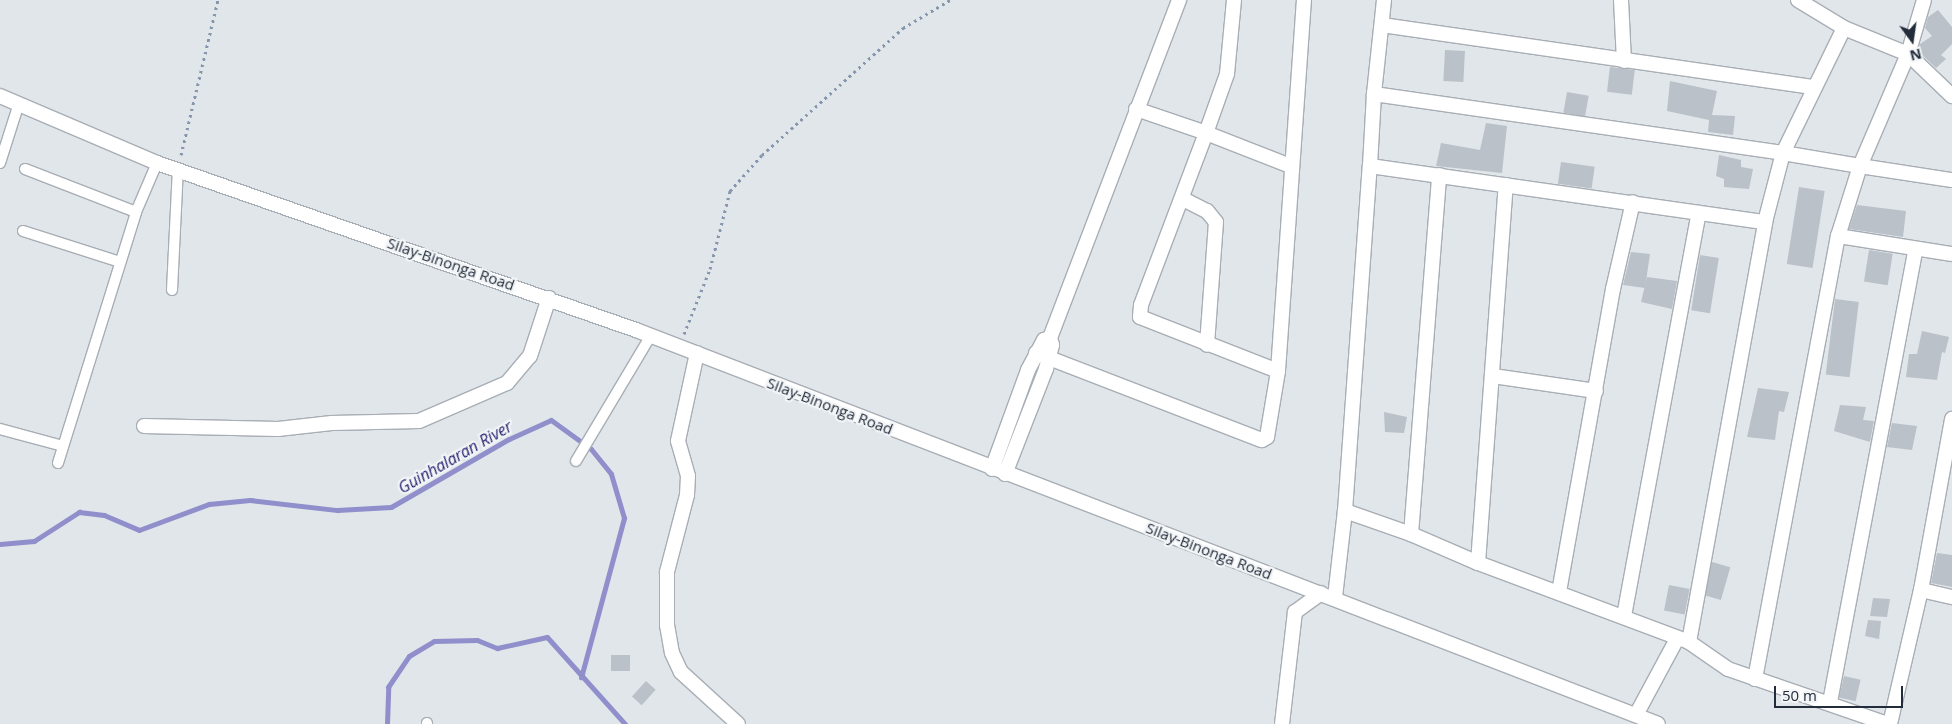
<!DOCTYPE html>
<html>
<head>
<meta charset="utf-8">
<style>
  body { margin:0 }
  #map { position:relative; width:1952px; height:724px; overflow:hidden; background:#e1e6ea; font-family:"Open Sans",sans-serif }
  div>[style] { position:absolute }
  .stream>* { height:5px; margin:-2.5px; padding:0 2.5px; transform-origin:2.5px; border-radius:2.5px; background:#908ecb }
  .building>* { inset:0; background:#bac1c8; transform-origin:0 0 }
  .path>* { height:3px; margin-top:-1.5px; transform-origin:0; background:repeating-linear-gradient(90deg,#8595ab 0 2.5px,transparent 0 6.5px) }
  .roads { filter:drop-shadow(1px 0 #a8aeb5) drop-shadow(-1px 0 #a8aeb5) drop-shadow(0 1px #a8aeb5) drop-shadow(0 -1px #a8aeb5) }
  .service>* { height:10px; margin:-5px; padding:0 5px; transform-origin:5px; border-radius:5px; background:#fff }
  .minor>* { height:14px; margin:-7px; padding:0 7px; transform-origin:7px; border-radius:7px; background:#fff }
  span { translate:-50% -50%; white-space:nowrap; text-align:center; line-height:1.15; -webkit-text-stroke:4.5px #f2f5f7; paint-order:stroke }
  .street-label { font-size:15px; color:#232c3a }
  .water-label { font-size:16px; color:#272370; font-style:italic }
  .north { position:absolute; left:1887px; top:15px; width:50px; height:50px; -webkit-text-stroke:4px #f2f5f7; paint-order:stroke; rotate:166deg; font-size:14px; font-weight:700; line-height:20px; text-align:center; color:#232c3a }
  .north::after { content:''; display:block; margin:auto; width:18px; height:22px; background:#232c3a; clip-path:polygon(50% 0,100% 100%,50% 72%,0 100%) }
  .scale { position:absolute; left:1774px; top:686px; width:129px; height:22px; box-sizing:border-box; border:2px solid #232c3a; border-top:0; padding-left:6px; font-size:15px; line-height:18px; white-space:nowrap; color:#232c3a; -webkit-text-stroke:4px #f2f5f7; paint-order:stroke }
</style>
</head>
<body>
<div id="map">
  <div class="stream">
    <div style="left:0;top:544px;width:34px;rotate:-5deg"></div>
    <div style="left:34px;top:541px;width:54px;rotate:-32.8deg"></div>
    <div style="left:79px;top:512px;width:25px;rotate:7deg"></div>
    <div style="left:104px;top:515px;width:38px;rotate:23deg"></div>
    <div style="left:139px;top:530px;width:75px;rotate:-20.4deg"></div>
    <div style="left:209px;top:504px;width:41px;rotate:-5.6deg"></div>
    <div style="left:250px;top:500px;width:88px;rotate:6.6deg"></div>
    <div style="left:337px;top:510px;width:54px;rotate:-3.2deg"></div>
    <div style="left:391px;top:507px;width:136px;rotate:-30deg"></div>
    <div style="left:509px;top:439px;width:46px;rotate:-24.3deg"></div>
    <div style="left:551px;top:420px;width:49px;rotate:35.9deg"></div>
    <div style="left:591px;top:449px;width:32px;rotate:51deg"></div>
    <div style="left:611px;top:474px;width:46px;rotate:73.5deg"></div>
    <div style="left:624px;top:518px;width:165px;rotate:105.1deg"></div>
    <div style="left:387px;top:724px;width:37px;rotate:-88deg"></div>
    <div style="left:388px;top:687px;width:37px;rotate:-56deg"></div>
    <div style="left:409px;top:656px;width:29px;rotate:-31deg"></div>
    <div style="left:434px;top:641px;width:43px;rotate:-1.3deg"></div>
    <div style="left:477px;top:640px;width:22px;rotate:22deg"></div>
    <div style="left:497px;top:648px;width:51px;rotate:-12.4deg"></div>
    <div style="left:547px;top:637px;width:117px;rotate:48.1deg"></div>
  </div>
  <div class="building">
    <div style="clip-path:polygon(1938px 10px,1952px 27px,1952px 44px,1941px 55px,1946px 59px,1936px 68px,1918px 51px,1920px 44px,1932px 36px,1925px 28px,1928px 17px)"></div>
    <div style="left:1445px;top:50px;width:20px;height:31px;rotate:3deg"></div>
    <div style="left:1610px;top:67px;width:25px;height:25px;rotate:7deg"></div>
    <div style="clip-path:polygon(1670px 81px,1717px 91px,1712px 115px,1735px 116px,1733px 135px,1708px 132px,1709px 120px,1667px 111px)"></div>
    <div style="left:1567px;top:92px;width:22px;height:21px;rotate:10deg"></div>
    <div style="clip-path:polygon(1486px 123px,1507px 126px,1502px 173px,1436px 166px,1441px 143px,1480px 150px)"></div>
    <div style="clip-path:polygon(1719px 155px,1741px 160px,1741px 167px,1753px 169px,1749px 189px,1724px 187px,1724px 179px,1716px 176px)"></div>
    <div style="left:1561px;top:162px;width:34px;height:22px;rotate:8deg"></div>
    <div style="left:1799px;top:187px;width:26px;height:78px;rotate:9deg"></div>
    <div style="clip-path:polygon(1857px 205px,1906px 211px,1903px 237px,1849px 229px)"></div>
    <div style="left:1869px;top:250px;width:24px;height:32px;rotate:9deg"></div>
    <div style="clip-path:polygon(1631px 252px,1650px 254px,1645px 288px,1623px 285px)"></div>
    <div style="left:1700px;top:255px;width:19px;height:56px;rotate:9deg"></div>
    <div style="clip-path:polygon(1647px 277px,1677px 281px,1672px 309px,1641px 302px)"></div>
    <div style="left:1835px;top:299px;width:24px;height:76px;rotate:7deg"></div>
    <div style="clip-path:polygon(1922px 331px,1949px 337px,1945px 353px,1942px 352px,1937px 380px,1906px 377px,1909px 354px,1917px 354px)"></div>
    <div style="clip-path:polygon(1758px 388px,1789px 392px,1784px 412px,1779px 411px,1775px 440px,1747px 437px)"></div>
    <div style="clip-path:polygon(1840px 405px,1866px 407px,1863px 420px,1874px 421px,1870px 442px,1834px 431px)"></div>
    <div style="clip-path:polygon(1384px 412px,1407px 417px,1404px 433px,1385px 432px)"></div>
    <div style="clip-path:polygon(1892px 423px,1917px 426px,1912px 450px,1887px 447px)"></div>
    <div style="clip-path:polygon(1937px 553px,1952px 555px,1952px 587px,1931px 583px)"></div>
    <div style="left:1712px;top:562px;width:19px;height:34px;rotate:16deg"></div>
    <div style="left:1669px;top:585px;width:21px;height:26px;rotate:11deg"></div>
    <div style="clip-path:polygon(1873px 598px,1890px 599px,1887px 617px,1870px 616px)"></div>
    <div style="clip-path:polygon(1868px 620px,1881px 621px,1879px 639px,1865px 636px)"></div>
    <div style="left:611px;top:655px;width:19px;height:16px"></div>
    <div style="left:1844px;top:676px;width:17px;height:22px;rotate:13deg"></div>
    <div style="left:646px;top:681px;width:13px;height:21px;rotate:42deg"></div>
  </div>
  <div class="path">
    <div style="left:181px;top:155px;width:159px;rotate:-76.6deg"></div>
    <div style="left:684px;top:334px;width:70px;rotate:-68.2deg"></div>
    <div style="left:710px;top:269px;width:81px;rotate:-75.6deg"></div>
    <div style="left:730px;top:191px;width:48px;rotate:-48.4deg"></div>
    <div style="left:762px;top:155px;width:190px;rotate:-42deg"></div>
    <div style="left:903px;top:28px;width:55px;rotate:-30.8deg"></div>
  </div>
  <div class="roads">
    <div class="service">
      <div style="left:0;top:163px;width:63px;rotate:-72.4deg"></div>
      <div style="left:25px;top:169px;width:119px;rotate:21.2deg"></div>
      <div style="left:23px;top:231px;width:102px;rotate:17.7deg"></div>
      <div style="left:172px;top:290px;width:122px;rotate:-87.2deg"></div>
      <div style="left:0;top:429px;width:65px;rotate:15.1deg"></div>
      <div style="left:576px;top:461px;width:147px;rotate:-59.2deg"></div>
      <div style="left:58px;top:463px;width:263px;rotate:-72.7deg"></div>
      <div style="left:136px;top:212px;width:53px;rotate:-66.8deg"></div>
      <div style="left:427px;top:724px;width:1px;rotate:-90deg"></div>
    </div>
    <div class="minor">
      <div style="left:1234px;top:0;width:74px;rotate:95.4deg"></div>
      <div style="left:1227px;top:74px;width:63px;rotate:109.6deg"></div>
      <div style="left:1206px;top:133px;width:90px;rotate:21.4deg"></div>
      <div style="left:1384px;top:0;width:95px;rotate:96.1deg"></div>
      <div style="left:1374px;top:94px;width:413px;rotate:8.2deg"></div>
      <div style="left:1783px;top:153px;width:139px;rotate:-64deg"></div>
      <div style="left:1621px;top:0;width:61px;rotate:87.2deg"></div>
      <div style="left:1798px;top:0;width:54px;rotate:31.3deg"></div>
      <div style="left:1844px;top:28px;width:69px;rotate:22.1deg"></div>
      <div style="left:1908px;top:54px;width:61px;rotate:43.7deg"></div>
      <div style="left:1924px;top:0;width:56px;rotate:106.5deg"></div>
      <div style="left:1908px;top:54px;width:122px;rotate:113.2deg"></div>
      <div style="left:1860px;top:166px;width:93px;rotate:8.7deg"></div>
      <div style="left:1382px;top:25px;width:435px;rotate:8.2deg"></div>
      <div style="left:1374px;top:94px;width:72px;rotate:93.2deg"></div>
      <div style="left:1370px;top:166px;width:399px;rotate:8.1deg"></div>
      <div style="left:1765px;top:222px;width:71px;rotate:-75.4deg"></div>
      <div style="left:1783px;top:153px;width:78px;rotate:9.6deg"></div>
      <div style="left:1860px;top:166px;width:73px;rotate:107.4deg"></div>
      <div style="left:1838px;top:236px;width:115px;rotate:9deg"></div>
      <div style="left:0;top:96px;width:171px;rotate:23.1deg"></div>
      <div style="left:157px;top:163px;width:507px;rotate:19.22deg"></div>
      <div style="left:636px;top:330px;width:1095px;rotate:21.08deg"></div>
      <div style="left:1136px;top:109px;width:74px;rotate:18.9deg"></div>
      <div style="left:1206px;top:133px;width:184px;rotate:110.7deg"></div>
      <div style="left:1141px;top:305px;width:12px;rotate:95deg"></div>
      <div style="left:1140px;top:317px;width:148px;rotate:21.4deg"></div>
      <div style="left:1183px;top:199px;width:27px;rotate:27deg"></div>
      <div style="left:1207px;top:211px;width:14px;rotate:51deg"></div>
      <div style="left:1216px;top:222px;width:123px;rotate:94.2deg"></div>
      <div style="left:697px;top:353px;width:90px;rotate:102.2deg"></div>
      <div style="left:678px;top:441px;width:36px;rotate:74deg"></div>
      <div style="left:688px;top:476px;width:19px;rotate:93deg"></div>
      <div style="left:687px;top:495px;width:80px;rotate:104.6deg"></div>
      <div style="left:667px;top:572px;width:53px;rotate:90deg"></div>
      <div style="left:667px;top:625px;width:28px;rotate:80deg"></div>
      <div style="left:672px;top:653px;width:21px;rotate:65deg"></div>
      <div style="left:681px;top:672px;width:77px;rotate:42.4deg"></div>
      <div style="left:1036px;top:353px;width:242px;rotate:21.1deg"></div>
      <div style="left:1262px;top:440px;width:6px;rotate:-31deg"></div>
      <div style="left:1267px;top:437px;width:67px;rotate:-80.5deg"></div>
      <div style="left:1278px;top:371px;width:372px;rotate:-86deg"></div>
      <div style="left:1493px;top:376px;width:104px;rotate:8.3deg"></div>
      <div style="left:144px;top:426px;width:134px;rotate:1.3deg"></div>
      <div style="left:278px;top:429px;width:54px;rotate:-6.3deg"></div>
      <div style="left:332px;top:423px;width:87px;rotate:-1.3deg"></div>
      <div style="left:419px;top:421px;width:96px;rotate:-23.4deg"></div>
      <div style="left:507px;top:383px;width:35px;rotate:-50deg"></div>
      <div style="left:530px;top:356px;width:61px;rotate:-71.9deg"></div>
      <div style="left:992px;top:469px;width:105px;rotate:-70deg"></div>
      <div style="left:1028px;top:370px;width:34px;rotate:-62deg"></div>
      <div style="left:1044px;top:340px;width:6px;rotate:-18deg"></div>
      <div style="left:1005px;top:474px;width:113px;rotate:-68.7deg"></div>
      <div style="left:1046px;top:369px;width:25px;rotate:-76deg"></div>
      <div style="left:1052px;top:345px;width:7px;rotate:-106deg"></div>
      <div style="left:1050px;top:338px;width:362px;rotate:-69.1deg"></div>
      <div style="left:1345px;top:511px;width:346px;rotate:-85.9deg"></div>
      <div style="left:1411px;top:534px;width:73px;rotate:23.4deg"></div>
      <div style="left:1478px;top:563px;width:379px;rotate:-85.8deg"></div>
      <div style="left:1478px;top:563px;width:225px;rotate:20.5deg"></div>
      <div style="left:1689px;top:642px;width:427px;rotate:-79.7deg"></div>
      <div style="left:1921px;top:590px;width:32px;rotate:13deg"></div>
      <div style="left:1559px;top:592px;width:308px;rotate:-79.9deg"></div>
      <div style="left:1613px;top:289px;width:89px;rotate:-77.1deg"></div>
      <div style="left:1335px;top:597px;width:87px;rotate:-83.4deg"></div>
      <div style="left:1345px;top:511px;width:70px;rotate:19.2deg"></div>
      <div style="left:1411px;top:534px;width:360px;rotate:-85.5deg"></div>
      <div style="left:1624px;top:616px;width:410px;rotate:-79.5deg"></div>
      <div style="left:1689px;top:642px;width:47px;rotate:34.7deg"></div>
      <div style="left:1728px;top:669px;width:169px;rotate:19deg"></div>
      <div style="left:1755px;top:679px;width:451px;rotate:-79.4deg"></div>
      <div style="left:1830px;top:702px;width:461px;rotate:-79.3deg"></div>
      <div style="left:1636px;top:715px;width:86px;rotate:-61.7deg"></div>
      <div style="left:1282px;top:724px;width:113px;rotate:-83.4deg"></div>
      <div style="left:1295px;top:612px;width:32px;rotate:-36deg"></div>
      <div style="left:1890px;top:724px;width:138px;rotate:-77deg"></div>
      <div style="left:1921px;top:590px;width:174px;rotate:-79.7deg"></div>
    </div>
  </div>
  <div class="street-label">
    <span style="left:451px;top:264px;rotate:19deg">Silay-Binonga Road</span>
    <span style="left:830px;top:406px;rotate:21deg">Silay-Binonga Road</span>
    <span style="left:1209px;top:551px;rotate:21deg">Silay-Binonga Road</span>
  </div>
  <div class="water-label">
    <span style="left:455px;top:457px;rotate:-30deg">Guinhalaran River</span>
  </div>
  <div class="north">N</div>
  <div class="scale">50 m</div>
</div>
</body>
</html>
